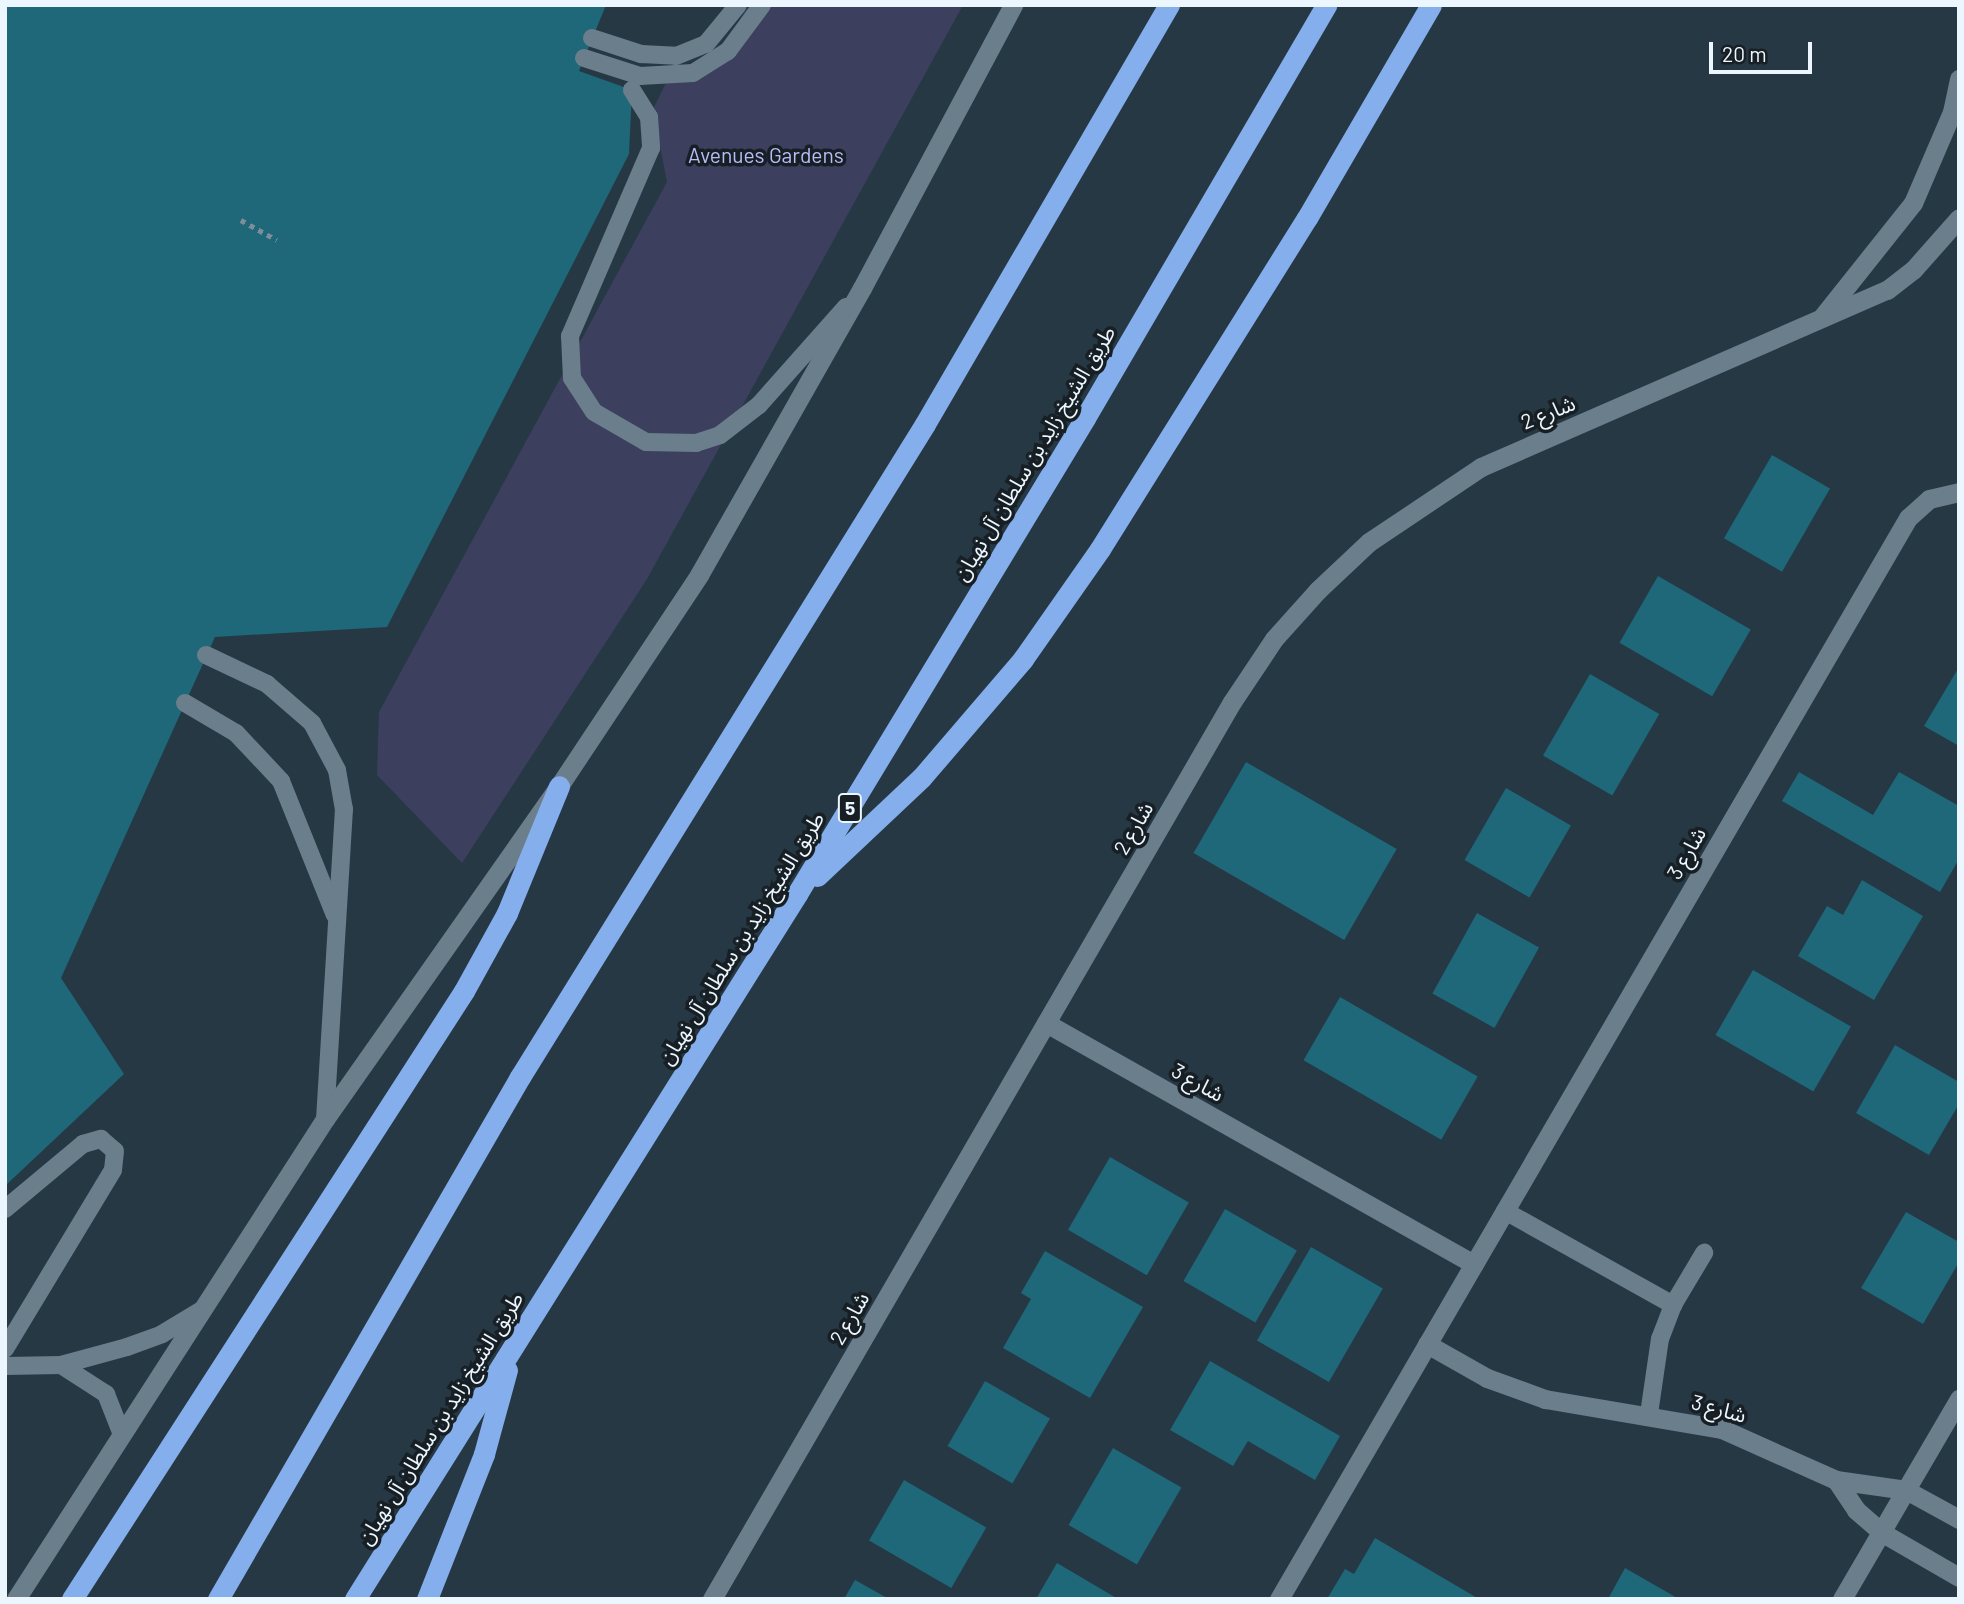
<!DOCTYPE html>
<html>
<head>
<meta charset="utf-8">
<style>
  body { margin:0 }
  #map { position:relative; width:1964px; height:1604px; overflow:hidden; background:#263844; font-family:Barlow,"Noto Sans Arabic",sans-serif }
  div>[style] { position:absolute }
  .green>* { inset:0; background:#3c3f5e }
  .building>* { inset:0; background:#1e6879; transform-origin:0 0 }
  .path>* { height:4.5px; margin-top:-2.25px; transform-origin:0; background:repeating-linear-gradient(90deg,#7f8d98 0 5px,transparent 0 10px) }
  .service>* { height:18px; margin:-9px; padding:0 9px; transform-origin:9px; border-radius:9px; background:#6a7e8b }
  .minor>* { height:19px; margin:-9.5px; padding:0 9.5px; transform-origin:9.5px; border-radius:9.5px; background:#6a7e8b }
  .tertiary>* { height:19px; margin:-9.5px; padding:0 9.5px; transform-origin:9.5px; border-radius:9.5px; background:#6a7e8b }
  .motorway>* { height:21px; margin:-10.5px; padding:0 10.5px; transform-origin:10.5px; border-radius:10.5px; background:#85aeec }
  span { translate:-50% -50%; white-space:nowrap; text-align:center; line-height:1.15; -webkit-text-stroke:7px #171f24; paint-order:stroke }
  .shield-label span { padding:2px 5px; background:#171f24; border:2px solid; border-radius:5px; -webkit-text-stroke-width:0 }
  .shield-label { font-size:19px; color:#ebf6fe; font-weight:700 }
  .park-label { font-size:21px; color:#b6bdf8 }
  .street-label { font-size:21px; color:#ebf6fe }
  .frame { position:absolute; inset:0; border:7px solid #ebf6fe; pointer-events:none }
  .scale { position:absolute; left:1709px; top:42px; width:103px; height:32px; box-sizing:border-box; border:4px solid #ebf6fe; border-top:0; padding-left:9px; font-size:21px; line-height:24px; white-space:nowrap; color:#ebf6fe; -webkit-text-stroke:5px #171f24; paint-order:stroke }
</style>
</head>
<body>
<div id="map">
  <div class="green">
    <div style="clip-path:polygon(749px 5px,963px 5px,647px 579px,462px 863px,377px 775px,379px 712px,667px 182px,653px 109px,668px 79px,705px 75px)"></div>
  </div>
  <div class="building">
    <div style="clip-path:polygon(5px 5px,606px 5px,579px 71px,632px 90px,629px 154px,387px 627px,215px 637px,61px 978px,124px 1074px,5px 1186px)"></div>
    <div style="left:1772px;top:455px;width:67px;height:96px;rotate:30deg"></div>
    <div style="left:1658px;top:576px;width:107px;height:77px;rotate:30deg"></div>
    <div style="clip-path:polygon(1959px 667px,1959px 746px,1924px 726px)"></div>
    <div style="left:1590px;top:674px;width:80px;height:94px;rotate:30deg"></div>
    <div style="left:1246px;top:762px;width:174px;height:105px;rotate:30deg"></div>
    <div style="clip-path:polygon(1799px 772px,1873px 815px,1899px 772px,1959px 806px,1959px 859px,1940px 892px,1782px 801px)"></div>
    <div style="left:1506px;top:788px;width:75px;height:83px;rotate:30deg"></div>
    <div style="clip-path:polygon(1862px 880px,1923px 916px,1874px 1000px,1798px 956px,1827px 906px,1843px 915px)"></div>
    <div style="left:1477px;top:913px;width:71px;height:92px;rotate:29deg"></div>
    <div style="left:1753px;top:970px;width:113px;height:75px;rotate:30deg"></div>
    <div style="left:1340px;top:997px;width:159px;height:73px;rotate:30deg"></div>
    <div style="clip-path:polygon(1895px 1045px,1959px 1082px,1959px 1104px,1929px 1155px,1856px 1113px)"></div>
    <div style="left:1110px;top:1157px;width:91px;height:84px;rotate:30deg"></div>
    <div style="left:1225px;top:1209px;width:83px;height:83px;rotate:30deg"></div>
    <div style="clip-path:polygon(1906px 1212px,1959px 1242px,1959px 1262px,1923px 1324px,1861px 1288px)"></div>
    <div style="left:1311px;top:1247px;width:83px;height:108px;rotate:30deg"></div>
    <div style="clip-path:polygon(1045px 1251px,1143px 1307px,1090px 1398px,1003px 1348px,1031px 1299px,1021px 1293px)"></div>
    <div style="clip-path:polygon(1210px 1361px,1340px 1436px,1315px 1480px,1248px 1441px,1233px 1466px,1170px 1430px)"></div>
    <div style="left:985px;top:1381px;width:75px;height:75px;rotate:30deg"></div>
    <div style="left:1113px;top:1448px;width:79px;height:89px;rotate:30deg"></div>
    <div style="left:904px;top:1480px;width:95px;height:70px;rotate:30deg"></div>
    <div style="clip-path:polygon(1375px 1538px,1479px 1599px,1327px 1599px,1345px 1569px,1354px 1574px)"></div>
    <div style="clip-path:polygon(1057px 1563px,1118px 1599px,1036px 1599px)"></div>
    <div style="clip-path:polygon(1625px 1568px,1679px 1599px,1608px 1599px)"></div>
    <div style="clip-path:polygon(855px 1580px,889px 1599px,844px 1599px)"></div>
  </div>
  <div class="path">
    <div style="left:241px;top:220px;width:41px;rotate:29.1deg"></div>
  </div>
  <div class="service">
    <div style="left:592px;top:38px;width:52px;rotate:18.1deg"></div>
    <div style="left:641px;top:54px;width:35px;rotate:3deg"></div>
    <div style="left:676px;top:56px;width:32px;rotate:-22deg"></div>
    <div style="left:706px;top:44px;width:50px;rotate:-50.6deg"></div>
    <div style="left:584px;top:58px;width:59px;rotate:17.8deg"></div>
    <div style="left:640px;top:76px;width:53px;rotate:-3.2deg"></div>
    <div style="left:693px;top:73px;width:41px;rotate:-32.2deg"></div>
    <div style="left:728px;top:51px;width:57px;rotate:-53.5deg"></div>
    <div style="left:632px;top:90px;width:32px;rotate:58deg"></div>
    <div style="left:649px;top:117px;width:31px;rotate:86deg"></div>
    <div style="left:651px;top:148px;width:205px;rotate:113.3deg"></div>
    <div style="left:570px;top:336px;width:42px;rotate:87.3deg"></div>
    <div style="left:572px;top:378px;width:40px;rotate:57.1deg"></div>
    <div style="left:594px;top:412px;width:60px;rotate:30deg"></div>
    <div style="left:646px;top:442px;width:50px;rotate:1.1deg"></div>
    <div style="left:696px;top:443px;width:25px;rotate:-18deg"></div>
    <div style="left:720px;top:435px;width:49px;rotate:-37.6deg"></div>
    <div style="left:759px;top:405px;width:131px;rotate:-48.4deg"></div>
    <div style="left:206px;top:655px;width:68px;rotate:25.4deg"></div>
    <div style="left:267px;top:684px;width:60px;rotate:40.9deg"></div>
    <div style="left:312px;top:723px;width:53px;rotate:62deg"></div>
    <div style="left:337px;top:770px;width:40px;rotate:80deg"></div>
    <div style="left:344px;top:809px;width:311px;rotate:93.5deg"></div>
    <div style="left:185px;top:703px;width:59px;rotate:30.5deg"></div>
    <div style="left:236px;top:733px;width:66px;rotate:46.8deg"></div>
    <div style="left:281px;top:781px;width:144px;rotate:68.1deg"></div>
    <div style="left:5px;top:1209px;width:102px;rotate:-39.8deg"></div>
    <div style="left:83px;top:1144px;width:19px;rotate:-16deg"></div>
    <div style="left:101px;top:1139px;width:18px;rotate:41deg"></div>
    <div style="left:115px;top:1151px;width:19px;rotate:96deg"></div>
    <div style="left:113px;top:1170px;width:209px;rotate:121.1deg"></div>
    <div style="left:1505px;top:1211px;width:193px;rotate:29.2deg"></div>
    <div style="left:61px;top:1365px;width:54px;rotate:32.8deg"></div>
    <div style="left:106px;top:1394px;width:41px;rotate:68.5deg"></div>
    <div style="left:5px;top:1366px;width:56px;rotate:-1deg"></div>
    <div style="left:61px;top:1365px;width:68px;rotate:-15.3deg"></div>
    <div style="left:127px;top:1347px;width:37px;rotate:-20deg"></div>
    <div style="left:162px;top:1334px;width:44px;rotate:-31.2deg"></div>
    <div style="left:1649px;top:1414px;width:76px;rotate:-81.7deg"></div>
    <div style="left:1660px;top:1339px;width:36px;rotate:-69deg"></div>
    <div style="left:1673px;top:1305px;width:61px;rotate:-59.2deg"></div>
  </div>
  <div class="minor">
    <div style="left:1046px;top:1023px;width:491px;rotate:29.4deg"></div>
    <div style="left:1427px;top:1344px;width:69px;rotate:29.5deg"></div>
    <div style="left:1487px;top:1378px;width:62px;rotate:19.9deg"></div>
    <div style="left:1545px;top:1399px;width:180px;rotate:9.6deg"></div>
    <div style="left:1722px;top:1429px;width:125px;rotate:24.1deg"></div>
    <div style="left:1836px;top:1480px;width:71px;rotate:8.1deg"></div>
    <div style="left:1906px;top:1490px;width:60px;rotate:28.7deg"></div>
    <div style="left:1836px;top:1480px;width:36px;rotate:56deg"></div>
    <div style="left:1856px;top:1510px;width:33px;rotate:41deg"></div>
    <div style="left:1881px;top:1532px;width:90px;rotate:30deg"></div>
    <div style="left:1279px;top:1599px;width:1251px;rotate:-59.81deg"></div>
    <div style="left:1908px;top:518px;width:28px;rotate:-42deg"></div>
    <div style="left:1929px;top:499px;width:31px;rotate:-13deg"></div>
    <div style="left:1842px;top:1599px;width:232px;rotate:-59.7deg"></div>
  </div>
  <div class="tertiary">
    <div style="left:1823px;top:316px;width:144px;rotate:-51.5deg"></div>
    <div style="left:1913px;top:203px;width:99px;rotate:-66.8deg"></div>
    <div style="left:1952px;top:112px;width:34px;rotate:-78deg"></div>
    <div style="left:16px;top:1599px;width:571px;rotate:-57.23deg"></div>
    <div style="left:325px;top:1119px;width:407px;rotate:-54.9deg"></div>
    <div style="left:559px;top:786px;width:253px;rotate:-56.4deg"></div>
    <div style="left:699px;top:575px;width:330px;rotate:-60.4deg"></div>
    <div style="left:862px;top:288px;width:321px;rotate:-61.9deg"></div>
    <div style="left:712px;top:1599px;width:1037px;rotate:-59.9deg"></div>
    <div style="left:1232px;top:702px;width:76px;rotate:-56.3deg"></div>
    <div style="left:1274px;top:639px;width:66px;rotate:-48.1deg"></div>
    <div style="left:1318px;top:590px;width:70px;rotate:-43.3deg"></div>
    <div style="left:1369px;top:542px;width:135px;rotate:-33.8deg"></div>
    <div style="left:1481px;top:467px;width:443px;rotate:-23.6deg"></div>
    <div style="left:1887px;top:290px;width:33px;rotate:-38deg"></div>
    <div style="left:1913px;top:270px;width:69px;rotate:-48.5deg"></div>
  </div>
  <div class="motorway">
    <div style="left:817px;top:876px;width:144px;rotate:-43.3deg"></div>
    <div style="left:922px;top:777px;width:155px;rotate:-49.4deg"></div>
    <div style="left:1023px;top:659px;width:134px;rotate:-55deg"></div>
    <div style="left:1100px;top:549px;width:390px;rotate:-58deg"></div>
    <div style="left:1307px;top:218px;width:246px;rotate:-59.8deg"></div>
    <div style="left:72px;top:1599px;width:723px;rotate:-57.19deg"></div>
    <div style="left:464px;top:991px;width:89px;rotate:-61.1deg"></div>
    <div style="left:507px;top:913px;width:137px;rotate:-67.7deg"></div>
    <div style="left:218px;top:1599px;width:603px;rotate:-59.95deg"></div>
    <div style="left:520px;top:1077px;width:768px;rotate:-58.19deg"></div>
    <div style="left:925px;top:424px;width:485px;rotate:-59.8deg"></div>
    <div style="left:355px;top:1599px;width:832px;rotate:-57.91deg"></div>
    <div style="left:797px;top:894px;width:556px;rotate:-58.82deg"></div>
    <div style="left:1085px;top:418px;width:478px;rotate:-59.7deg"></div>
    <div style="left:427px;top:1599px;width:156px;rotate:-68.5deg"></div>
    <div style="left:484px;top:1454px;width:87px;rotate:-74.7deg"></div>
  </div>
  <div class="shield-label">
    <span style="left:850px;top:808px">5</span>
  </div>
  <div class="park-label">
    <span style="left:766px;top:155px">Avenues Gardens</span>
  </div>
  <div class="street-label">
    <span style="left:1548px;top:412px;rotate:-22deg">شارع 2</span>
    <span style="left:1034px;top:453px;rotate:-59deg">طريق الشيخ زايد بن سلطان آل نهيان</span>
    <span style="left:1133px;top:828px;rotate:-60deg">شارع 2</span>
    <span style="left:1686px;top:853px;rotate:-60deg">شارع 3</span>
    <span style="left:741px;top:938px;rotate:-58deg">طريق الشيخ زايد بن سلطان آل نهيان</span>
    <span style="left:1198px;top:1082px;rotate:29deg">شارع 3</span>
    <span style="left:849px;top:1318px;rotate:-60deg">شارع 2</span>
    <span style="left:1719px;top:1408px;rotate:15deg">شارع 3</span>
    <span style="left:440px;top:1418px;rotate:-58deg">طريق الشيخ زايد بن سلطان آل نهيان</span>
  </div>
  <div class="frame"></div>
  <div class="scale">20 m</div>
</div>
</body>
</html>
